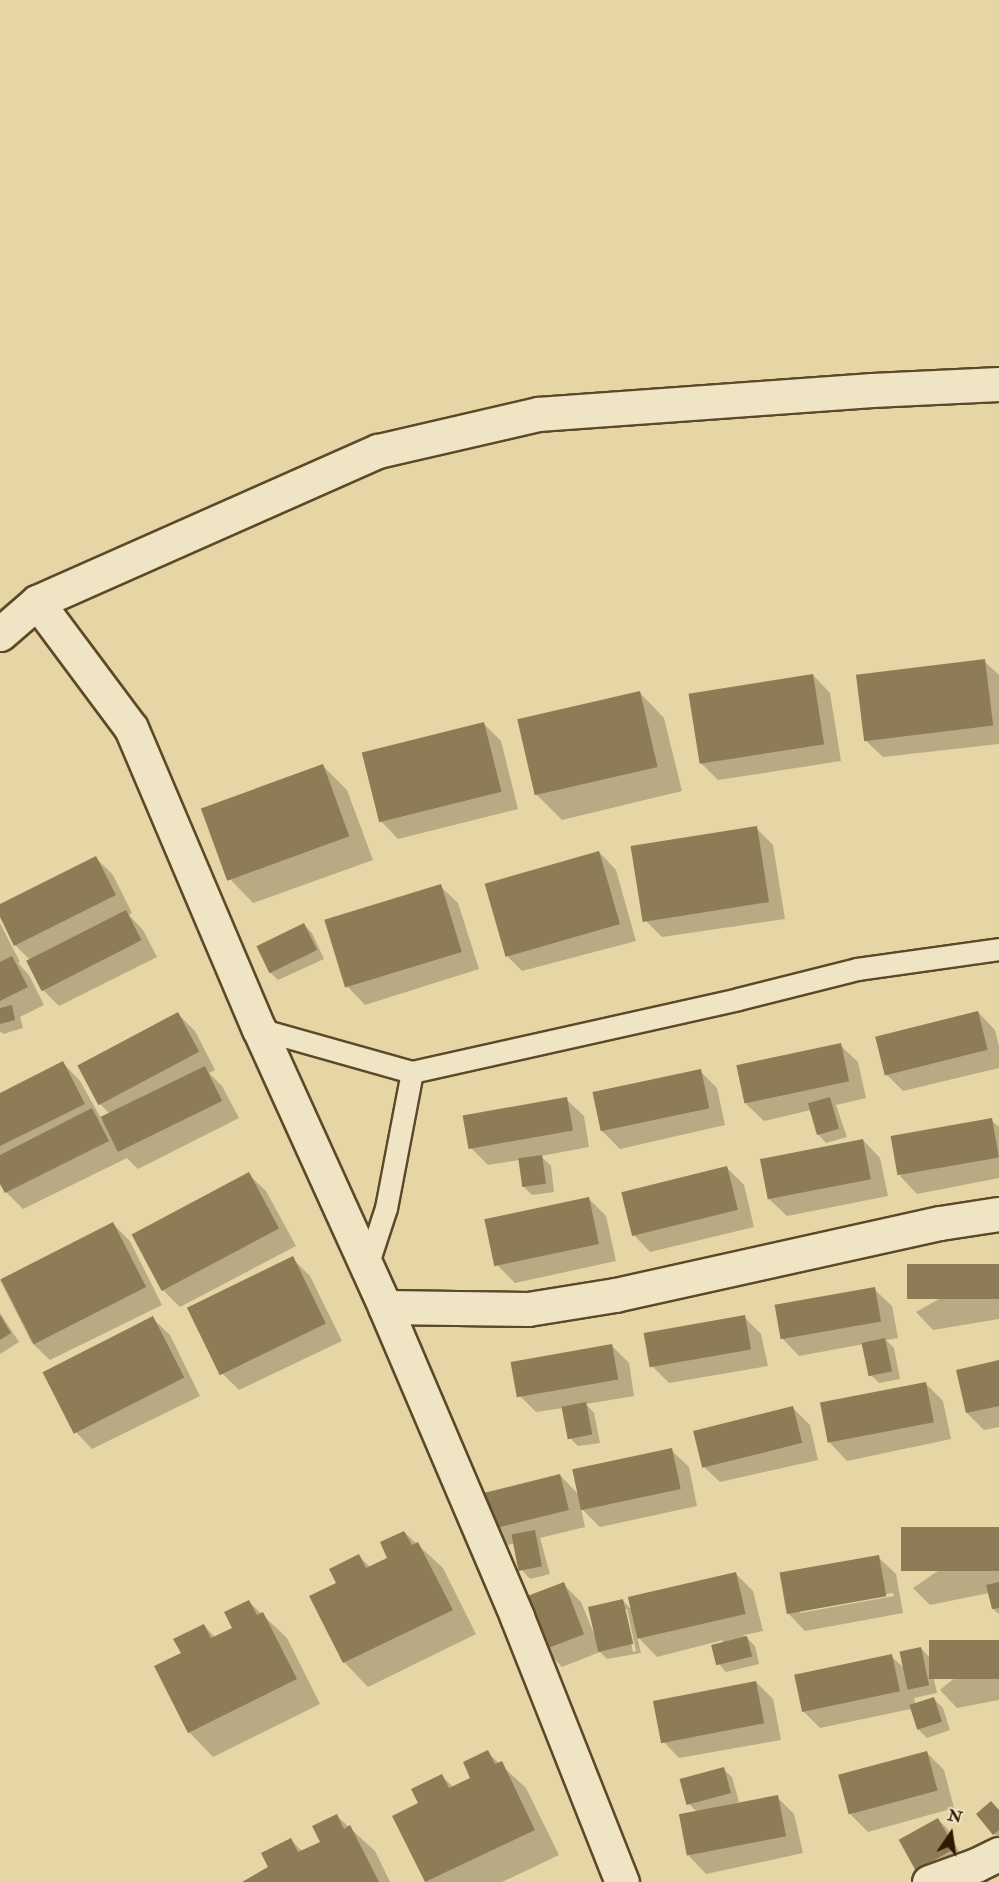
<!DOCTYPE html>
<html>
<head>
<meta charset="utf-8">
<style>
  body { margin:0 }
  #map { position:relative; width:999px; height:1882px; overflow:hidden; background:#e6d6a5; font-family:"IM FELL Double Pica",serif }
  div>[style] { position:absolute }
  .shadow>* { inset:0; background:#0003 }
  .building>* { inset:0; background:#8e7c56; transform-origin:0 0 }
  .roads { filter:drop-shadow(2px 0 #5d4929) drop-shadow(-2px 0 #5d4929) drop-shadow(0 2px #5d4929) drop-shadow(0 -2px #5d4929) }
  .service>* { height:21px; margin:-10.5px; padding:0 10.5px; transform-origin:10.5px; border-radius:10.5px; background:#efe4c4 }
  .minor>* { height:33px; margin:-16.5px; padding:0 16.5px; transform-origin:16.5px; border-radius:16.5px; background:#efe4c4 }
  span { translate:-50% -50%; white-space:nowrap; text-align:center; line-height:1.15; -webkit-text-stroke:4.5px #efe4c4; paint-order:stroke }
  .north { position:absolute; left:921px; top:1804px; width:60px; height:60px; -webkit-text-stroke:4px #efe4c4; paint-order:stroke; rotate:13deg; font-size:16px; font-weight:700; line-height:24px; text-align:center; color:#2f1a00 }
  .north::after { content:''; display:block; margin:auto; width:21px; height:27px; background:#2f1a00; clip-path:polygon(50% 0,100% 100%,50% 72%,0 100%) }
</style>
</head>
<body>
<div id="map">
  <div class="shadow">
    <div style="clip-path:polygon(984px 661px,999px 675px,999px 744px,883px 757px,865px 740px)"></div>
    <div style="clip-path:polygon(813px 675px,830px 693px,841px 761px,718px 780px,701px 763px)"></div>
    <div style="clip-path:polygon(640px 693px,664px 718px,682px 791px,562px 820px,537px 795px)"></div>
    <div style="clip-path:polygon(483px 723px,501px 741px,518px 809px,398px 839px,381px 821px)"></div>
    <div style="clip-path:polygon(323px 766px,347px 790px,373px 860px,253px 903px,229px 878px,203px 809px)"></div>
    <div style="clip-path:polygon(756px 828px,773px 845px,785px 919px,662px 937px,645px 920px)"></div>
    <div style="clip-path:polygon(599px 852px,616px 870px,636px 941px,522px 971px,505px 954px)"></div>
    <div style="clip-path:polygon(96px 858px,113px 875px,132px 913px,129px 915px,143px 930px,157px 957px,59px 1006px,42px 989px,30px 960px,15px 945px,0 914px,0 906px)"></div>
    <div style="clip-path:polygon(440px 886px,458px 903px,479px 969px,365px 1005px,348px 987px)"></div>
    <div style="clip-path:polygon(0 923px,20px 962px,18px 963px,29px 975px,44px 1005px,20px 1017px,23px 1028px,3px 1034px,0 1031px)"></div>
    <div style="clip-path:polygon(304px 925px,312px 933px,324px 959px,278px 980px,270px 972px)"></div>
    <div style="clip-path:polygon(978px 1012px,995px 1030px,999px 1046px,999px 1068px,903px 1091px,886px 1074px)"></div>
    <div style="clip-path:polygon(178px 1014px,195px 1031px,215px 1070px,209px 1073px,222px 1086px,239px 1118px,138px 1169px,127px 1158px,23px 1209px,6px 1192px,0 1181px,0 1095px,63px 1063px,80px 1081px,102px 1120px,111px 1115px,98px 1102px)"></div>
    <div style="clip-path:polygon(840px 1045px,858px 1062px,866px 1098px,836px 1105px,847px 1137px,826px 1143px,818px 1134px,811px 1110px,764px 1121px,746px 1104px)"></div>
    <div style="clip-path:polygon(700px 1071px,717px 1088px,725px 1125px,620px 1149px,602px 1131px)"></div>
    <div style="clip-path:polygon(566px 1099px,584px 1116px,589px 1147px,541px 1156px,551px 1166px,554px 1192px,532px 1195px,523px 1186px,519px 1160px,488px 1165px,471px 1148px)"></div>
    <div style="clip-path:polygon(991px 1120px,999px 1127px,999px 1178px,917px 1194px,900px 1176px)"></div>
    <div style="clip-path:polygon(863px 1140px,880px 1158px,888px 1196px,787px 1216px,769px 1199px)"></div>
    <div style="clip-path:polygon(726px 1167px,744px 1185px,754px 1227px,650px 1252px,633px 1234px)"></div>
    <div style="clip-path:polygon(248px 1174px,266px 1191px,296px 1246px,180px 1307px,163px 1290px)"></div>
    <div style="clip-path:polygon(589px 1199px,606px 1216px,616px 1261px,515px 1283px,498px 1266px)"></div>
    <div style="clip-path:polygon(113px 1224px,130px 1241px,162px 1305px,50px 1360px,32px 1343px,0 1280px)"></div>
    <div style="clip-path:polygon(292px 1258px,310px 1276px,342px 1341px,239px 1390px,222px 1373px)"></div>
    <div style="clip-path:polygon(999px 1265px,999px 1319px,933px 1330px,916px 1312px)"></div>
    <div style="clip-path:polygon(874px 1289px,892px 1306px,898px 1338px,886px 1340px,894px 1348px,900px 1379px,879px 1383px,870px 1374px,864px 1344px,799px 1356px,782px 1338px)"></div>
    <div style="clip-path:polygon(0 1313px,19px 1342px,0 1354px)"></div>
    <div style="clip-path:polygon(744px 1317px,761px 1334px,768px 1366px,669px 1383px,652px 1366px)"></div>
    <div style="clip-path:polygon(152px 1318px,170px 1335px,200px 1396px,92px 1449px,75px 1431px)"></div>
    <div style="clip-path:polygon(612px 1346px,629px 1363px,634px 1396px,586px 1404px,594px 1413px,600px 1443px,578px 1446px,569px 1437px,563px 1408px,536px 1412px,519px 1395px)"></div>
    <div style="clip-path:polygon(999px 1362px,999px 1427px,984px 1430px,967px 1413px)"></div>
    <div style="clip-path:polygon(926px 1384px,943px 1401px,951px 1439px,847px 1461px,830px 1443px)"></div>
    <div style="clip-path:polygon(792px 1407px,810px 1425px,818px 1460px,720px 1482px,702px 1465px)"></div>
    <div style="clip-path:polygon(671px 1450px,689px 1467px,697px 1506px,600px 1527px,581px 1508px,585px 1527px,540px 1538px,550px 1574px,530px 1579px,522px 1570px,515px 1543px,505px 1546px,488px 1528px,560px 1475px,579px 1495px)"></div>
    <div style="clip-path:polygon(999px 1529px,999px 1614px,993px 1609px,989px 1593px,930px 1605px,913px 1588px)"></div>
    <div style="clip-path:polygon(404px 1532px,443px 1568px,476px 1634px,368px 1687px,344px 1662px,338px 1584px,359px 1556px,371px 1568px,389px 1559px)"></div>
    <div style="clip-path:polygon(evenodd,878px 1557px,896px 1574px,903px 1613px,805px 1631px,788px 1613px,878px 1557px,893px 1593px,894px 1596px,800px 1613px,800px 1610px,893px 1593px)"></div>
    <div style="clip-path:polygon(evenodd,736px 1574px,753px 1591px,763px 1631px,744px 1635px,755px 1646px,759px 1664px,726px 1672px,718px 1663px,723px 1640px,657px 1657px,637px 1636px,641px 1653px,607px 1659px,600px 1652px,562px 1667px,545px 1649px,563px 1584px,581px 1602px,594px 1634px,623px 1601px,633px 1611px,736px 1574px,624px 1609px,627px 1609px,636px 1651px,633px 1652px,624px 1609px)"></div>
    <div style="clip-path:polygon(249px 1602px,287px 1638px,320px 1704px,213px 1757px,189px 1732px,183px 1654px,204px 1626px,216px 1638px,234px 1629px)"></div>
    <div style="clip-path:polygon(999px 1641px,999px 1700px,957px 1708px,940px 1690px)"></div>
    <div style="clip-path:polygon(921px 1648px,929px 1657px,937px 1693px,914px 1698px,916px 1705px,934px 1699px,943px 1708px,950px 1730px,927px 1738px,918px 1729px,911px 1709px,820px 1728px,803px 1711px,891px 1656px,904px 1668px)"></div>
    <div style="clip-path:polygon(756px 1682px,773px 1699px,781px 1740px,679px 1758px,662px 1740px)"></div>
    <div style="clip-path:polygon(487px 1752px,526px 1788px,559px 1855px,502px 1882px,426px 1882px,394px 1816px,420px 1804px,441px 1775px,453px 1787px,472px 1778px)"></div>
    <div style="clip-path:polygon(926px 1752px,944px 1770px,954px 1808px,868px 1832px,851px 1815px)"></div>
    <div style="clip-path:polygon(723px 1769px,732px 1777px,739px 1802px,720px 1807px,720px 1809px,777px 1797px,794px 1814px,803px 1853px,706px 1874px,689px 1856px,699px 1814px,689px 1804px)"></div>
    <div style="clip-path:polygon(999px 1811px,999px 1838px,994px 1834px)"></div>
    <div style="clip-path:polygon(337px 1816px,375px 1851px,390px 1882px,243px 1882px,270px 1868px,291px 1840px,303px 1852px,322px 1842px)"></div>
    <div style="clip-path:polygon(938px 1820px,947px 1828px,962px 1858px,925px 1878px,916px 1869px)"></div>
  </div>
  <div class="building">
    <div style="left:985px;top:659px;width:67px;height:130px;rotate:83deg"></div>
    <div style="left:813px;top:674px;width:71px;height:126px;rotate:81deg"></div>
    <div style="left:640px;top:691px;width:78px;height:126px;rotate:77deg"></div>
    <div style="left:484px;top:722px;width:72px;height:126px;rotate:76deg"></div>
    <div style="left:323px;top:764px;width:77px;height:130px;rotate:70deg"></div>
    <div style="left:757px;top:826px;width:77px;height:128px;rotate:81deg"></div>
    <div style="left:599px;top:851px;width:76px;height:119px;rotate:74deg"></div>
    <div style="clip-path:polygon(96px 856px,116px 895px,14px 946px,0 917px,0 904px)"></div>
    <div style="left:441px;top:884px;width:71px;height:122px;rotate:73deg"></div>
    <div style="left:126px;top:910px;width:34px;height:112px;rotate:63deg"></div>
    <div style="left:304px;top:923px;width:30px;height:53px;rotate:64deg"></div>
    <div style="clip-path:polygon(12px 956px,28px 987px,0 1001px,0 962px)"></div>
    <div style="clip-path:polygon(12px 1005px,15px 1020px,0 1024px,0 1008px)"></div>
    <div style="left:978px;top:1011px;width:40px;height:106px;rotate:76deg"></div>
    <div style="left:178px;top:1012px;width:45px;height:114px;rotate:62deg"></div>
    <div style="left:841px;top:1043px;width:39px;height:107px;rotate:78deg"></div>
    <div style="clip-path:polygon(63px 1061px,85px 1104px,0 1146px,0 1093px)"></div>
    <div style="left:205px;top:1066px;width:39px;height:116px;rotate:64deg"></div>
    <div style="left:701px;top:1069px;width:40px;height:111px;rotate:78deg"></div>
    <div style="left:567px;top:1097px;width:34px;height:106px;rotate:80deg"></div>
    <div style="left:830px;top:1097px;width:33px;height:23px;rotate:74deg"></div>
    <div style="clip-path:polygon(92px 1108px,109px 1141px,5px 1193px,0 1184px,0 1155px)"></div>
    <div style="left:992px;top:1118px;width:40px;height:103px;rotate:80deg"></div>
    <div style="left:863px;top:1139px;width:41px;height:105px;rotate:79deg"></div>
    <div style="left:542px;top:1155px;width:29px;height:24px;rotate:82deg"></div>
    <div style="left:727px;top:1166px;width:45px;height:109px;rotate:76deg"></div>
    <div style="left:249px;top:1172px;width:64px;height:133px;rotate:62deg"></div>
    <div style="left:589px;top:1197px;width:48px;height:107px;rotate:78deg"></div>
    <div style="left:113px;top:1222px;width:73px;height:126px;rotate:63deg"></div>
    <div style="left:293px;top:1256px;width:75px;height:118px;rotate:64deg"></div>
    <div style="left:999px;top:1264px;width:35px;height:92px;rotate:90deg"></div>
    <div style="left:875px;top:1287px;width:35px;height:102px;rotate:80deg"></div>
    <div style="clip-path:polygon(0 1315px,11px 1333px,0 1340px)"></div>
    <div style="left:745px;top:1315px;width:35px;height:103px;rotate:80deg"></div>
    <div style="left:153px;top:1316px;width:69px;height:124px;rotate:63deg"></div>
    <div style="left:885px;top:1338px;width:34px;height:24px;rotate:78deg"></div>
    <div style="left:612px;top:1344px;width:36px;height:103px;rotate:80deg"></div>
    <div style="clip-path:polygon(999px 1360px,999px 1406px,966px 1413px,956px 1370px)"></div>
    <div style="left:926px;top:1382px;width:41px;height:108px;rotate:79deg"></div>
    <div style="left:586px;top:1402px;width:33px;height:25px;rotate:79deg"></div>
    <div style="left:793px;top:1406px;width:38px;height:103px;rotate:76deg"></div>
    <div style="left:672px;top:1448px;width:42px;height:102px;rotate:78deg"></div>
    <div style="left:560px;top:1474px;width:37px;height:84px;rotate:76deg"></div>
    <div style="left:999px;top:1527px;width:44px;height:98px;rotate:90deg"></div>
    <div style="left:535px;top:1530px;width:37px;height:24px;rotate:79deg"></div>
    <div style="clip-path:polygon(404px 1531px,412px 1545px,418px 1542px,453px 1610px,343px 1663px,309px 1596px,336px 1583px,329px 1569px,359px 1554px,366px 1568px,387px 1558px,380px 1542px)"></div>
    <div style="left:879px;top:1555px;width:42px;height:101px;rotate:80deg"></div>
    <div style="left:736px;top:1572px;width:43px;height:111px;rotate:77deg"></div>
    <div style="left:564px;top:1582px;width:56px;height:44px;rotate:69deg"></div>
    <div style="clip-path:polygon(999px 1582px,999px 1608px,992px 1609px,986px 1585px)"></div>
    <div style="left:623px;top:1599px;width:46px;height:36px;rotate:77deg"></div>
    <div style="clip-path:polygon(249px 1600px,257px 1615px,263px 1612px,297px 1679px,188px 1733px,154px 1666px,181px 1653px,173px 1639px,204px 1624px,211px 1638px,232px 1628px,224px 1612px)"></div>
    <div style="left:747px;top:1636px;width:21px;height:37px;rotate:76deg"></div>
    <div style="left:999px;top:1640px;width:39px;height:70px;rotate:90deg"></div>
    <div style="left:921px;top:1647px;width:39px;height:22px;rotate:78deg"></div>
    <div style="left:892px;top:1654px;width:38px;height:100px;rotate:78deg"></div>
    <div style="left:756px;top:1681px;width:43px;height:105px;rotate:79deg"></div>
    <div style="left:934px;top:1697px;width:26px;height:26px;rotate:72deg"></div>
    <div style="clip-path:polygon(488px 1750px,495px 1764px,502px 1761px,535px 1830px,425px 1882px,392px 1816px,418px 1803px,411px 1789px,442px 1774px,449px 1788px,470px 1778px,463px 1762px)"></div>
    <div style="left:927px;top:1751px;width:41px;height:92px;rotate:75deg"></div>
    <div style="left:724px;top:1767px;width:27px;height:46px;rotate:75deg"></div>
    <div style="left:778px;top:1795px;width:42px;height:101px;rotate:79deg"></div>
    <div style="clip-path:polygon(991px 1801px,999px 1810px,999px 1830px,993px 1835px,976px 1814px)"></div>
    <div style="clip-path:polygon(337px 1814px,344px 1829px,350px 1825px,379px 1882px,242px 1882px,268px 1867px,261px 1853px,291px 1838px,298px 1852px,320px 1842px,312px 1826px)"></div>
    <div style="left:938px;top:1818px;width:35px;height:45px;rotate:61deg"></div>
  </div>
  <div class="roads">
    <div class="service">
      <div style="left:259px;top:1029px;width:159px;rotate:15.7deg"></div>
      <div style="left:412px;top:1072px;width:334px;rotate:-12.6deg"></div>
      <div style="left:738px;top:999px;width:123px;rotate:-14.1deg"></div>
      <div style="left:857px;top:969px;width:143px;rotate:-8deg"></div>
      <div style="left:367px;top:1266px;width:61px;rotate:-71.9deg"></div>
      <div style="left:386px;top:1208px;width:138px;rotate:-79.2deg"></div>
    </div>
    <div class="minor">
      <div style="left:37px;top:602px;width:157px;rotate:53.3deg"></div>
      <div style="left:131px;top:728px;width:327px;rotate:67deg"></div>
      <div style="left:259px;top:1029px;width:305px;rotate:65.6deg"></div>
      <div style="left:385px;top:1307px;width:337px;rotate:66.9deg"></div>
      <div style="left:517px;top:1617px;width:285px;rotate:68.4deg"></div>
      <div style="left:0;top:634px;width:49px;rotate:-40.9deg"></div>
      <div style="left:37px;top:602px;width:373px;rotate:-23.9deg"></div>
      <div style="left:378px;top:451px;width:164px;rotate:-13deg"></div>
      <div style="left:538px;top:414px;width:335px;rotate:-4.1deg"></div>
      <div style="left:872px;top:390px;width:127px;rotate:-2.7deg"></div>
      <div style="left:385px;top:1307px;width:143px;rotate:0.8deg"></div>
      <div style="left:528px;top:1309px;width:88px;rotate:-9.1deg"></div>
      <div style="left:615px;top:1295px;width:333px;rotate:-12.5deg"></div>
      <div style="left:940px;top:1223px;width:60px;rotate:-8.7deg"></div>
      <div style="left:929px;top:1882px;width:50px;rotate:-19.9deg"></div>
      <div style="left:976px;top:1865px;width:25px;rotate:-26deg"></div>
    </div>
  </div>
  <div class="north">N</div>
</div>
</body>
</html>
